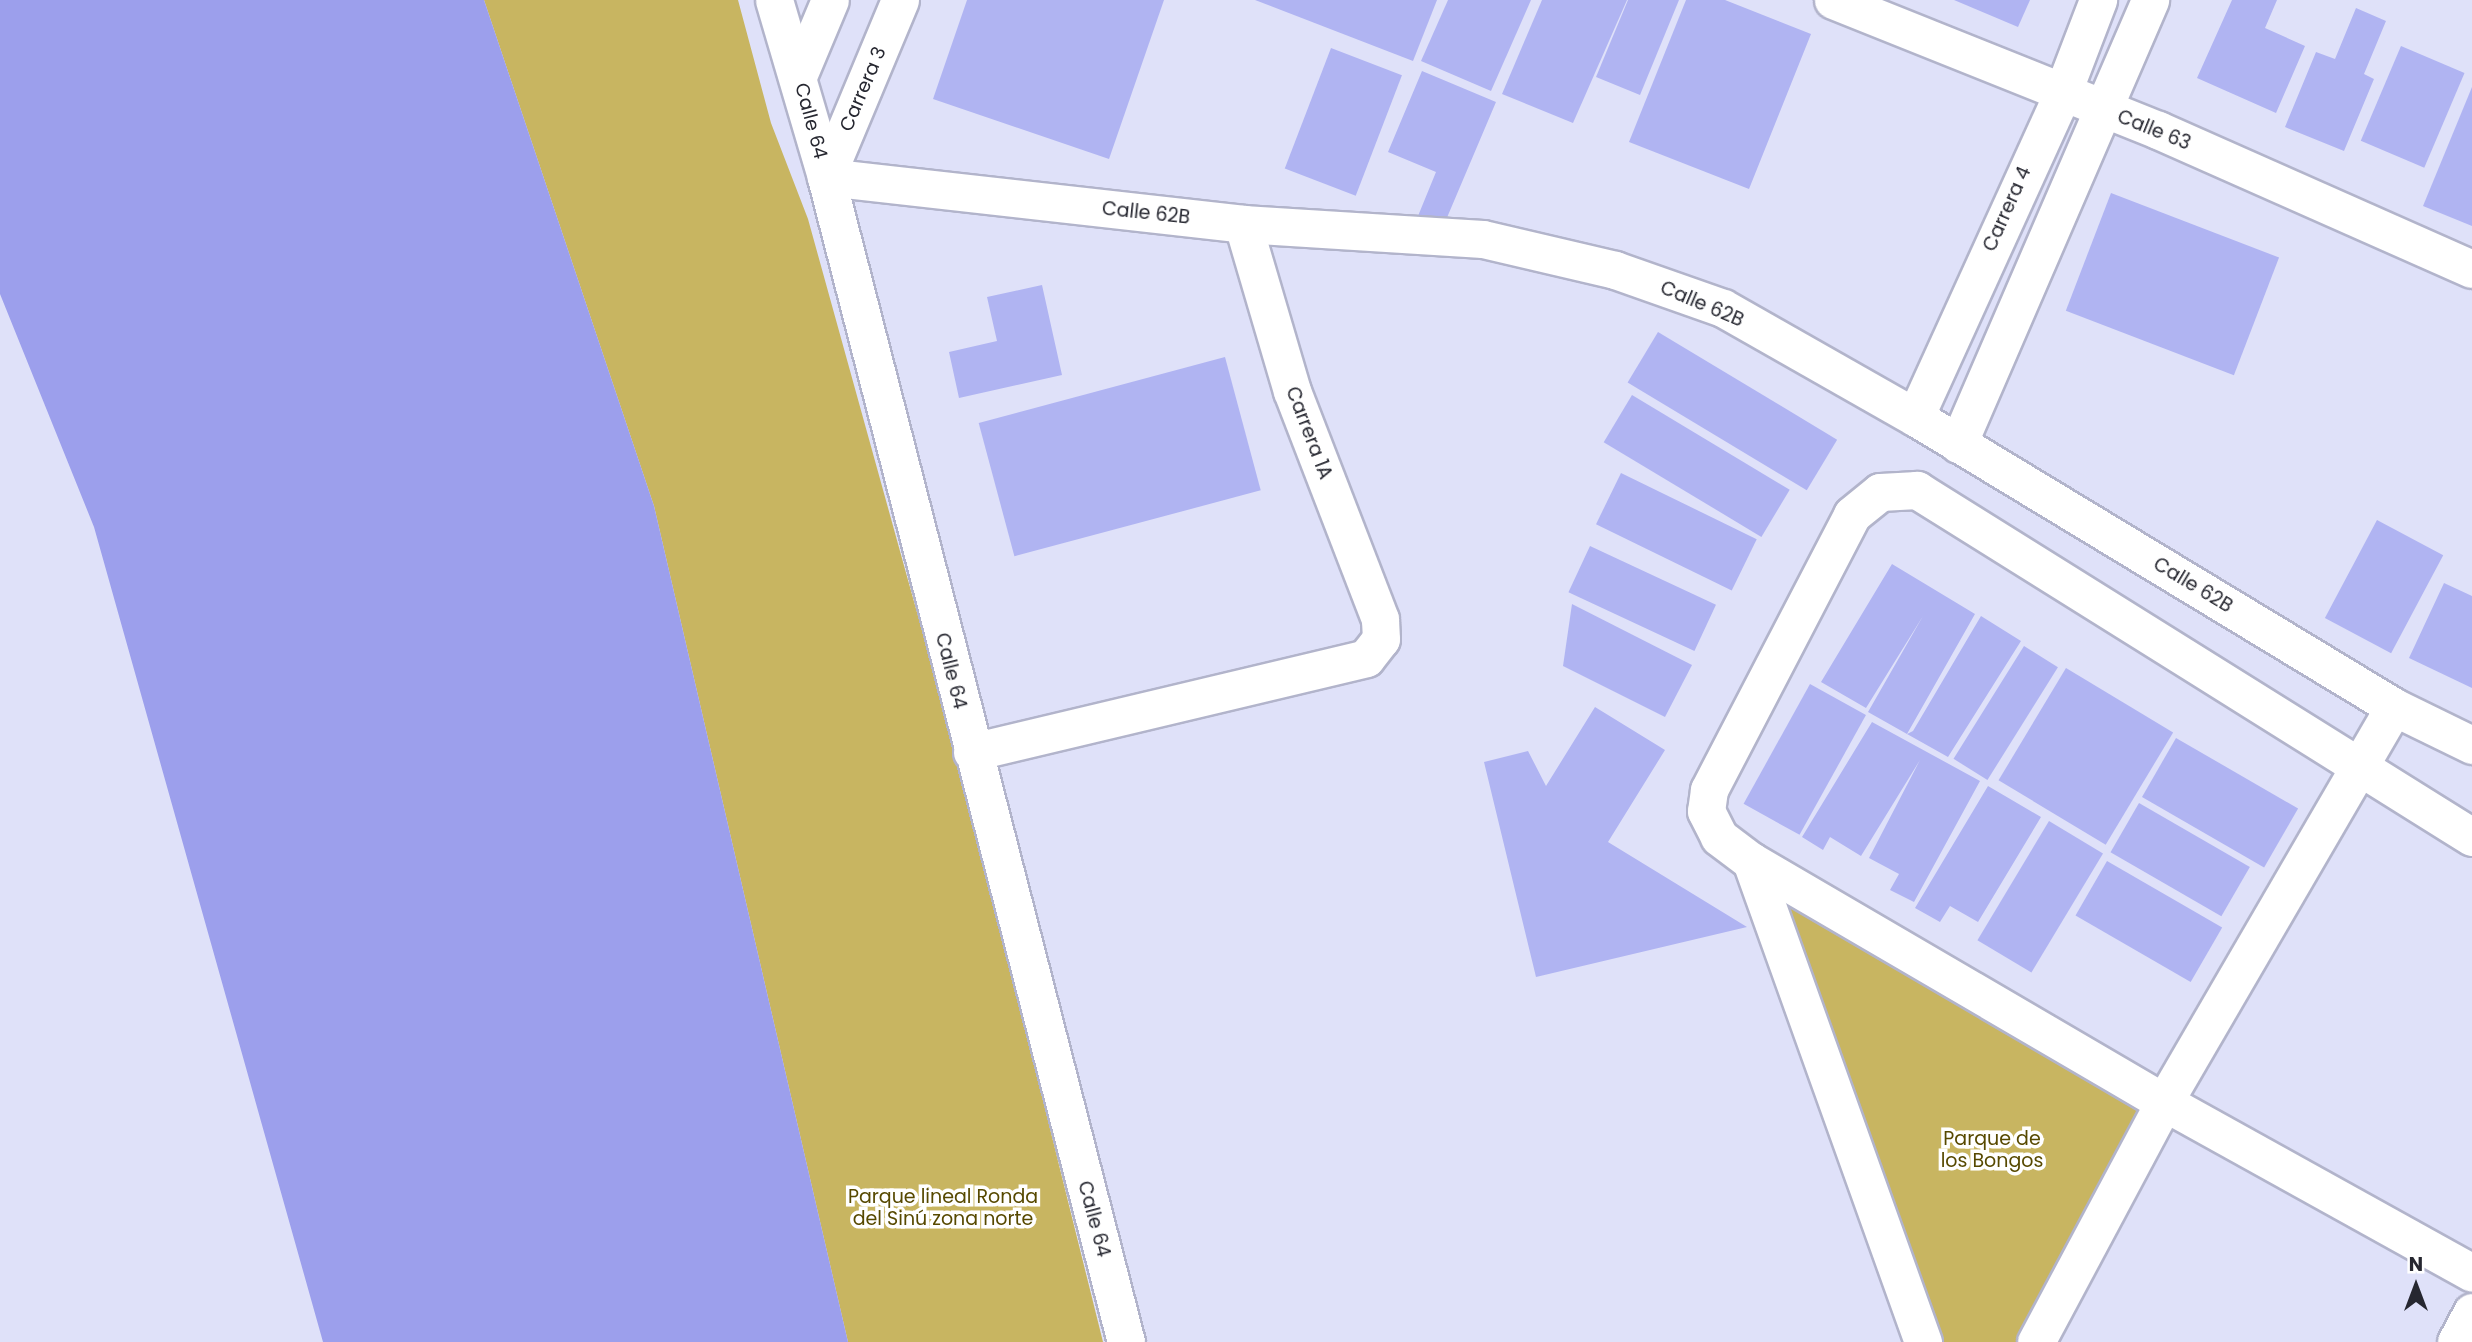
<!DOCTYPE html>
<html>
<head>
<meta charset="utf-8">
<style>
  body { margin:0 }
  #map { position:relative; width:2472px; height:1342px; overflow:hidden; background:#dfe1f9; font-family:Poppins,sans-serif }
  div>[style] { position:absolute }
  .green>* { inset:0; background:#c8b561 }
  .water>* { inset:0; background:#9c9fec }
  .building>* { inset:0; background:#b0b4f2; transform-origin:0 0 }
  .roads { filter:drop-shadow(2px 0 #b2b4cb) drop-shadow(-2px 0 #b2b4cb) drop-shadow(0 2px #b2b4cb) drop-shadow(0 -2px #b2b4cb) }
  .street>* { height:37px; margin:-18.5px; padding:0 18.5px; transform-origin:18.5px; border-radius:18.5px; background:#fff }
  span { translate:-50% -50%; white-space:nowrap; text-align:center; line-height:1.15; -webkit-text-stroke:7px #fff; paint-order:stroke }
  .street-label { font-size:19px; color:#262730 }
  .park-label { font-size:19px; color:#574900 }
  .north { position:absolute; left:2381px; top:1251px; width:70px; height:70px; -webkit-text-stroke:5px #fff; paint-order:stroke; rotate:0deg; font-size:19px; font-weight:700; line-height:28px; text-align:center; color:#262730 }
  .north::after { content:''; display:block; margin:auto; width:24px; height:32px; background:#262730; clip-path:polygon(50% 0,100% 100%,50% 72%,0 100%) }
</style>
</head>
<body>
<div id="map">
  <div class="green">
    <div style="clip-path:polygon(484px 0,738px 0,771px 123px,808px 219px,962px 775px,1103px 1342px,848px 1342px,654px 506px)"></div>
    <div style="clip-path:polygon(1751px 861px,2164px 1102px,2036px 1342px,1923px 1342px)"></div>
  </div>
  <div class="water">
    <div style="clip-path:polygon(0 0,484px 0,654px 506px,848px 1342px,323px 1342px,94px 527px,0 294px)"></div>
  </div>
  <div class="building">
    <div style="clip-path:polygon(967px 0,1164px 0,1109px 159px,933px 99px)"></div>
    <div style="clip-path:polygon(1255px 0,1437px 0,1413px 61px)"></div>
    <div style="clip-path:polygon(1448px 0,1531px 0,1491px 91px,1421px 61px)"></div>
    <div style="clip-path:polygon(1542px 0,1627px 0,1573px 123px,1502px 94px)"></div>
    <div style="clip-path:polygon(1628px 0,1679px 0,1640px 95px,1596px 77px)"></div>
    <div style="clip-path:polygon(1686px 0,1725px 0,1811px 34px,1749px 189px,1629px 142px)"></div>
    <div style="clip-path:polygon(1954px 0,2030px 0,2018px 27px)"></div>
    <div style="clip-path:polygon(2232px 0,2277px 0,2265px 28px,2305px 46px,2276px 113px,2197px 78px)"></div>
    <div style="clip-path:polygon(2356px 8px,2386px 21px,2364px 74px,2374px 79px,2344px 151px,2285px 127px,2316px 52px,2335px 59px)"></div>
    <div style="left:2401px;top:46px;width:69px;height:103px;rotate:23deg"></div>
    <div style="left:1331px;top:48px;width:76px;height:129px;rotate:21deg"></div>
    <div style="clip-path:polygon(1422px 71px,1496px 102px,1443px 227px,1418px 216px,1436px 172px,1388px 152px)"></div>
    <div style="clip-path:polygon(2472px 87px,2472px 226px,2423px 206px)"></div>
    <div style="left:2111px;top:193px;width:180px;height:126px;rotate:21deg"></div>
    <div style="clip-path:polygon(1042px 285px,1062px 375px,959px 398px,949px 352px,997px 341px,987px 297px)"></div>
    <div style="left:1658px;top:332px;width:209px;height:59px;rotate:31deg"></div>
    <div style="left:1225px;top:357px;width:138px;height:255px;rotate:75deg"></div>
    <div style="left:1632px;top:395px;width:184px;height:55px;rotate:31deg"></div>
    <div style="left:1621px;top:473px;width:151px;height:57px;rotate:26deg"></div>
    <div style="left:2377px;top:520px;width:75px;height:111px;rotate:28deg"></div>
    <div style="left:1590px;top:546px;width:139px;height:51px;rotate:25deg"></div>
    <div style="clip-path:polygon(1892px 564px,1975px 614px,1907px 734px,1868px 712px,1923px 616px,1866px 708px,1821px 682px)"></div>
    <div style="clip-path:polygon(2444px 583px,2472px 596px,2472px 688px,2409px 658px)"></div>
    <div style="clip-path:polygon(1572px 604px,1692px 665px,1665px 717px,1563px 666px)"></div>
    <div style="clip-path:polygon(1981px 616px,2021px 641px,1948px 757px,1907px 734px,1913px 731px)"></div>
    <div style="left:2024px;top:646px;width:40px;height:133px;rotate:32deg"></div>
    <div style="left:2066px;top:668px;width:125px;height:131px;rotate:31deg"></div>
    <div style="left:1810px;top:684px;width:64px;height:137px;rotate:29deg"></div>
    <div style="clip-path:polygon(1595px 707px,1665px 750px,1608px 842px,1747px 927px,1536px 977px,1484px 762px,1528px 751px,1546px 786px)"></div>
    <div style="clip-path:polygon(1872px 722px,1980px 781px,1914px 902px,1890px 890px,1899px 874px,1869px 858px,1920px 760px,1861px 856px,1830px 837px,1823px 850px,1802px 837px)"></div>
    <div style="left:2176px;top:738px;width:141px;height:68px;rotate:30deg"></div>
    <div style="clip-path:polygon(1988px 786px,2041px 817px,1978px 922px,1950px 906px,1940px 922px,1915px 908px)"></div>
    <div style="left:2139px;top:803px;width:128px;height:57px;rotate:30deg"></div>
    <div style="left:2049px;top:821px;width:63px;height:139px;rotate:31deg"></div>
    <div style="left:2107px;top:861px;width:133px;height:63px;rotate:30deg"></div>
  </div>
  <div class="roads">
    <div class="street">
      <div style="left:774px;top:0;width:184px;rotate:73.6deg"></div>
      <div style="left:826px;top:177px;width:1203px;rotate:75.56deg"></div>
      <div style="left:900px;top:0;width:192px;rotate:112.7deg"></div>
      <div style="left:826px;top:177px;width:420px;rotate:6.4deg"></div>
      <div style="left:1243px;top:224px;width:240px;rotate:3.6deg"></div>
      <div style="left:1483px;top:239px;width:136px;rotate:13.2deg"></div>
      <div style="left:1615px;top:270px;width:114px;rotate:19.4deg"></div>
      <div style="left:1723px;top:308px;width:221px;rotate:29.6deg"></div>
      <div style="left:1915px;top:417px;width:560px;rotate:31.19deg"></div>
      <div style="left:2394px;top:707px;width:87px;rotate:26deg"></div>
      <div style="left:1833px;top:0;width:350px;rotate:21.8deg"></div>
      <div style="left:2158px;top:130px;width:343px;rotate:23.9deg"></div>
      <div style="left:798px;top:76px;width:82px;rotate:-67.2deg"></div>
      <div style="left:1915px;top:417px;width:355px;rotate:-65.5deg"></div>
      <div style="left:2062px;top:94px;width:101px;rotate:-69deg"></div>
      <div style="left:1958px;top:444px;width:484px;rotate:-66.6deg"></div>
      <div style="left:972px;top:752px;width:405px;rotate:-13.4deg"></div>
      <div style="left:1366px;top:658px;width:24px;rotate:-52deg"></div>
      <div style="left:1381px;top:639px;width:20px;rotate:-93deg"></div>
      <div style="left:1380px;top:619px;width:244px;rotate:-111.1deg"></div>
      <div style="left:1292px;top:391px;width:174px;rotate:-106.4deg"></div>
      <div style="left:2472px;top:837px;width:655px;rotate:-147.99deg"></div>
      <div style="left:1917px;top:490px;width:37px;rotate:177deg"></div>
      <div style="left:1880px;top:492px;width:36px;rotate:141deg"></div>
      <div style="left:1852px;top:515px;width:310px;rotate:117.5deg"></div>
      <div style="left:1709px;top:790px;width:21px;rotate:98deg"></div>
      <div style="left:1706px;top:811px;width:29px;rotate:63deg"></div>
      <div style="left:1719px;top:837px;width:40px;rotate:37deg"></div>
      <div style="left:1751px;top:861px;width:478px;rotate:30.3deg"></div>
      <div style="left:2164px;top:1102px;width:352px;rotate:29deg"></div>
      <div style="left:1751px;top:861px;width:511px;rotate:70.32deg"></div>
      <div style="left:2036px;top:1342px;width:272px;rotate:-61.9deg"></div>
      <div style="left:2164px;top:1102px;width:457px;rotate:-59.8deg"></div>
      <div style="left:2456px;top:1342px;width:34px;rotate:-62deg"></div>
    </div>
  </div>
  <div class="street-label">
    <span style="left:863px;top:89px;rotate:-67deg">Carrera 3</span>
    <span style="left:811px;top:121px;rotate:75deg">Calle 64</span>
    <span style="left:2154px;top:130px;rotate:22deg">Calle 63</span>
    <span style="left:2007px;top:209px;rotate:-66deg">Carrera 4</span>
    <span style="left:1146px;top:213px;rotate:6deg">Calle 62B</span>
    <span style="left:1702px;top:304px;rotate:23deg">Calle 62B</span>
    <span style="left:1309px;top:433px;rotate:69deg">Carrera 1A</span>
    <span style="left:2193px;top:585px;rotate:31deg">Calle 62B</span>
    <span style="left:951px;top:671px;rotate:76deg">Calle 64</span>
    <span style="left:1094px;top:1219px;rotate:75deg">Calle 64</span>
  </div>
  <div class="park-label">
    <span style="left:1992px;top:1150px">Parque de<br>los Bongos</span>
    <span style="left:943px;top:1208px">Parque lineal Ronda<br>del Sinú zona norte</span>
  </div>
  <div class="north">N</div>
</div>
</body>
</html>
